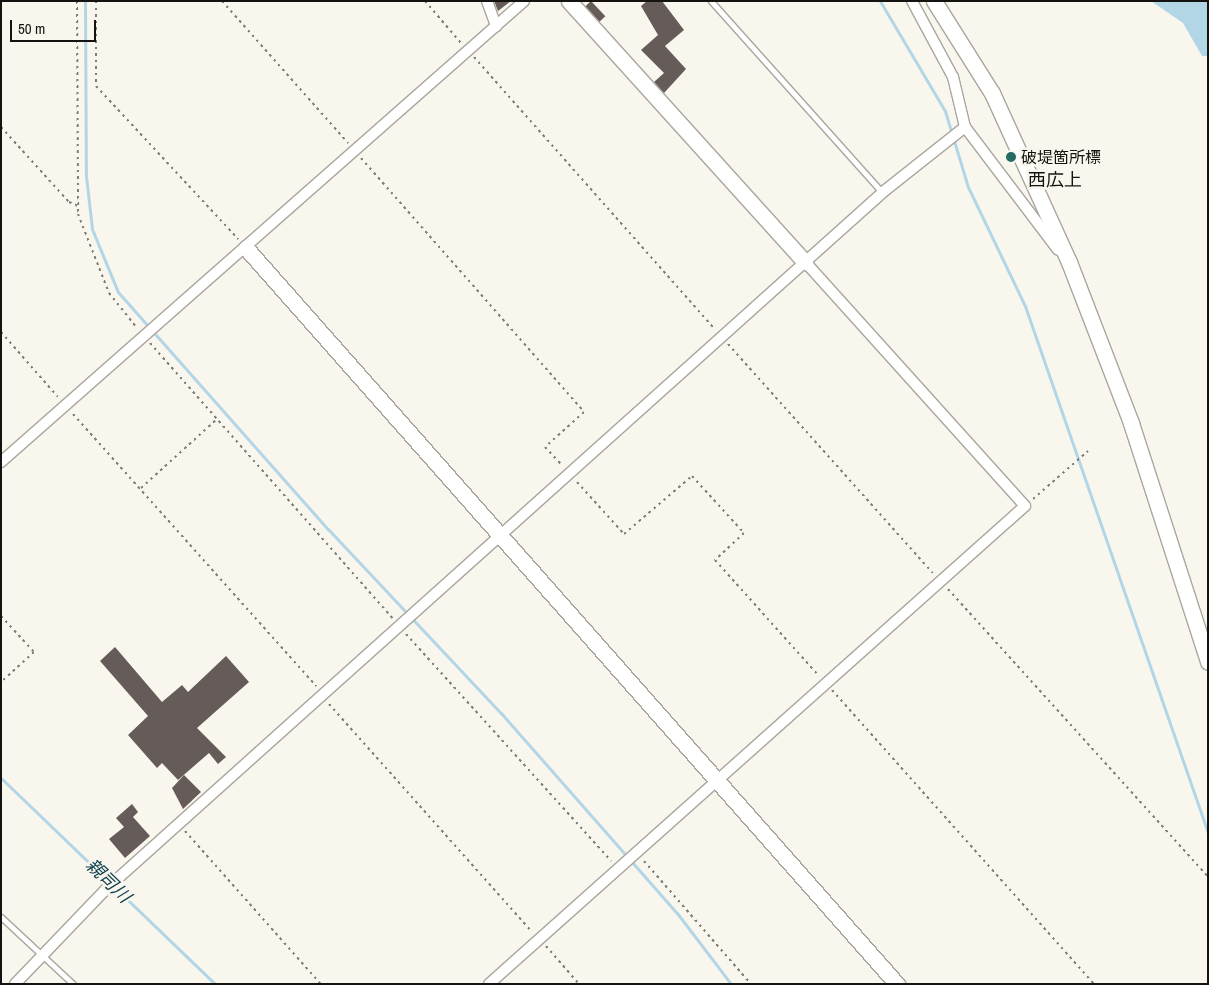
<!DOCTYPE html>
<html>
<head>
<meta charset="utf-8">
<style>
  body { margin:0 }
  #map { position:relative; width:1209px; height:985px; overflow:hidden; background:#f9f6ed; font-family:"Archivo Narrow","Noto Sans JP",sans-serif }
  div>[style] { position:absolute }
  .water>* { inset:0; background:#b3d6e6 }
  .stream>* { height:3px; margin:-1.5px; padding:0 1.5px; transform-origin:1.5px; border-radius:1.5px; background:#b3d6e6 }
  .building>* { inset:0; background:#655c5a; transform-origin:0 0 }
  .path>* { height:2px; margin-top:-1px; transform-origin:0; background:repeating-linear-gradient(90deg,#7e7c76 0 2.5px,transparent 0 6.5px) }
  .roads { filter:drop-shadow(1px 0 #a9a69e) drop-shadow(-1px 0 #a9a69e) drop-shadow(0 1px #a9a69e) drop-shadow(0 -1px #a9a69e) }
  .lane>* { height:5px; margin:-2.5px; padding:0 2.5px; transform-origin:2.5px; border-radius:2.5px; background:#fff }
  .street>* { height:10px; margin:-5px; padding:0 5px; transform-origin:5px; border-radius:5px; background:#fff }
  .secondary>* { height:15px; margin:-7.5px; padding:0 7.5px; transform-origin:7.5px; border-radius:7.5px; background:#fff }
  .dots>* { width:14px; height:14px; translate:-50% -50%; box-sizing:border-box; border:2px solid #f9f6ed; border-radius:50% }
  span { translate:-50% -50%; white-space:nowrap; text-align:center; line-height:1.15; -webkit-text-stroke:5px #f9f6ed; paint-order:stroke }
  .poi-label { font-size:16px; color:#141310 }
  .left { translate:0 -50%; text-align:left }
  .neighbourhood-label { font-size:18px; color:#141310 }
  .water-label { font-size:18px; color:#0a3d4e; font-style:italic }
  .frame { position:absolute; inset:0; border:2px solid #141310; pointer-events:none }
  .scale { position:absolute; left:10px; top:20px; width:86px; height:22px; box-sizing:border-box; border:2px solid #141310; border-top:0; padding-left:6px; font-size:15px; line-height:18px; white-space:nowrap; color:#141310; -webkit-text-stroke:4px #f9f6ed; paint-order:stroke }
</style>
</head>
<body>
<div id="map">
  <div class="water">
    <div style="clip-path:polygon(1151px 1px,1208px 1px,1208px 56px,1202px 56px,1183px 23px)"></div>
  </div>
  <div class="stream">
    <div style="left:85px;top:1px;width:175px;rotate:89.7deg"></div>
    <div style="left:86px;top:176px;width:53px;rotate:83.5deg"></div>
    <div style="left:92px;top:229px;width:68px;rotate:67.6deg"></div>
    <div style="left:118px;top:292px;width:317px;rotate:48.5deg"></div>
    <div style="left:328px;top:529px;width:253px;rotate:46.8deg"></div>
    <div style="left:501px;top:713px;width:266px;rotate:48.7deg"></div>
    <div style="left:677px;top:913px;width:89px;rotate:52.7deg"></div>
    <div style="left:880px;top:1px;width:128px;rotate:59.4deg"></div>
    <div style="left:945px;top:111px;width:79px;rotate:73.2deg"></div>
    <div style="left:968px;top:187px;width:132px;rotate:64.4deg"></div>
    <div style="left:1025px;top:306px;width:558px;rotate:70.85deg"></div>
    <div style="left:1px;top:778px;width:297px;rotate:43.9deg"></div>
  </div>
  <div class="building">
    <div style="clip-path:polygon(494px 1px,511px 1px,498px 11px)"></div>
    <div style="left:591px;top:1px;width:21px;height:8px;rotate:47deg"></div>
    <div style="clip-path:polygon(647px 1px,662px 1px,684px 30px,665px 46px,686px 69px,664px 93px,654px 82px,664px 73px,641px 50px,658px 35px,641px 6px)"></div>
    <div style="clip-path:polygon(115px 647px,162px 702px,182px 685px,188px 692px,226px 656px,249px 682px,197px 728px,226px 757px,218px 764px,209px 753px,178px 780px,162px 763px,157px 768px,128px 735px,148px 716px,100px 661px)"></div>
    <div style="clip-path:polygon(184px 775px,201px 792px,183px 809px,172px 788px)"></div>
    <div style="clip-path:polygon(132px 804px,138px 812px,133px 817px,150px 836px,125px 858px,109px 839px,124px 827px,116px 818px)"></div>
  </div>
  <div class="path">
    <div style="left:77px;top:1px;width:213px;rotate:89.7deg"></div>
    <div style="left:78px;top:214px;width:85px;rotate:68.6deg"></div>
    <div style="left:109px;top:293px;width:45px;rotate:51.3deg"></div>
    <div style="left:96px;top:1px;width:85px;rotate:90deg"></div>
    <div style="left:96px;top:86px;width:209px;rotate:47.1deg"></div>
    <div style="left:222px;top:1px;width:190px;rotate:48.4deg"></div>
    <div style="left:425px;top:1px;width:55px;rotate:49.4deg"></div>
    <div style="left:474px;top:57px;width:363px;rotate:48.5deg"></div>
    <div style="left:1px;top:127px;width:101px;rotate:47.8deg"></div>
    <div style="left:69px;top:202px;width:10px;rotate:24deg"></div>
    <div style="left:361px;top:158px;width:338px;rotate:48.7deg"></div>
    <div style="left:584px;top:412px;width:52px;rotate:138.1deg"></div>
    <div style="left:545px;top:447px;width:25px;rotate:47deg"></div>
    <div style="left:1px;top:332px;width:86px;rotate:48.8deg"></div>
    <div style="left:150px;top:343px;width:368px;rotate:48.6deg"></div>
    <div style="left:728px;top:344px;width:307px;rotate:48.2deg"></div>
    <div style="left:73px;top:414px;width:365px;rotate:48.2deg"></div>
    <div style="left:577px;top:482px;width:70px;rotate:47.9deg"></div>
    <div style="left:624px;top:534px;width:89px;rotate:-40.5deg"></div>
    <div style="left:692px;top:476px;width:77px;rotate:47.6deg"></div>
    <div style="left:744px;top:533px;width:40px;rotate:137deg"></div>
    <div style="left:715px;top:560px;width:156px;rotate:48.1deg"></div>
    <div style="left:141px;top:488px;width:103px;rotate:-42.2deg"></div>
    <div style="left:1033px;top:499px;width:73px;rotate:-41.1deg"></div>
    <div style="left:948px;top:589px;width:388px;rotate:47.9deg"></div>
    <div style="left:1px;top:616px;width:49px;rotate:47.5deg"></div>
    <div style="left:34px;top:652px;width:45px;rotate:137.7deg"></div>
    <div style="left:406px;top:634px;width:306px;rotate:47.9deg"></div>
    <div style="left:832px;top:690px;width:394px;rotate:48.3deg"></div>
    <div style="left:329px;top:704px;width:305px;rotate:48.3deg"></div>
    <div style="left:185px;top:831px;width:205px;rotate:48.4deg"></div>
    <div style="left:644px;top:861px;width:163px;rotate:49deg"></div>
    <div style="left:546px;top:946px;width:50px;rotate:49deg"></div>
  </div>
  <div class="roads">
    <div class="lane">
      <div style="left:711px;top:1px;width:256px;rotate:48.2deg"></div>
      <div style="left:1px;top:917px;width:98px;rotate:42.9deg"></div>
    </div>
    <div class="street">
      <div style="left:487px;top:1px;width:27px;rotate:70deg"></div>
      <div style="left:912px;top:1px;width:86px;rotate:61.7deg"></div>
      <div style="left:953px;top:77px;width:51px;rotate:76.5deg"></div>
      <div style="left:965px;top:127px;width:154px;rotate:52.9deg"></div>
      <div style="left:1px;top:462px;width:697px;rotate:-41.39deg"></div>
      <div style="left:15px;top:984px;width:132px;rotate:-46.2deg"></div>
      <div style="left:106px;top:889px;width:1044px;rotate:-41.89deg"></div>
      <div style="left:883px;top:192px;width:105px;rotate:-38.4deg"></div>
      <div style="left:489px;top:984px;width:718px;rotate:-41.73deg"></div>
      <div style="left:1025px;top:506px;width:329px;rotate:-132deg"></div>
    </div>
    <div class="secondary">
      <div style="left:569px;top:1px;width:352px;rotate:47.9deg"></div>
      <div style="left:934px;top:1px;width:109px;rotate:57.8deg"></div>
      <div style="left:992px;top:93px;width:186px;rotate:65.5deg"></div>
      <div style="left:1069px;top:262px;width:173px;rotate:68.9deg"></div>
      <div style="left:1131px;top:423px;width:251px;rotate:72.1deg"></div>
      <div style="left:246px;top:248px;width:983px;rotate:48.51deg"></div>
    </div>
  </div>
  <div class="dots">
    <div style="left:1011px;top:157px;background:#246b60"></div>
  </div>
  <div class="poi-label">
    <span class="left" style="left:1021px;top:157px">破堤箇所標</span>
  </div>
  <div class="neighbourhood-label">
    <span style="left:1055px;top:180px">西広上</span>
  </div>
  <div class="water-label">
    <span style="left:108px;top:881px;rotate:44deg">親司川</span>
  </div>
  <div class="frame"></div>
  <div class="scale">50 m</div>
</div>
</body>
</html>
